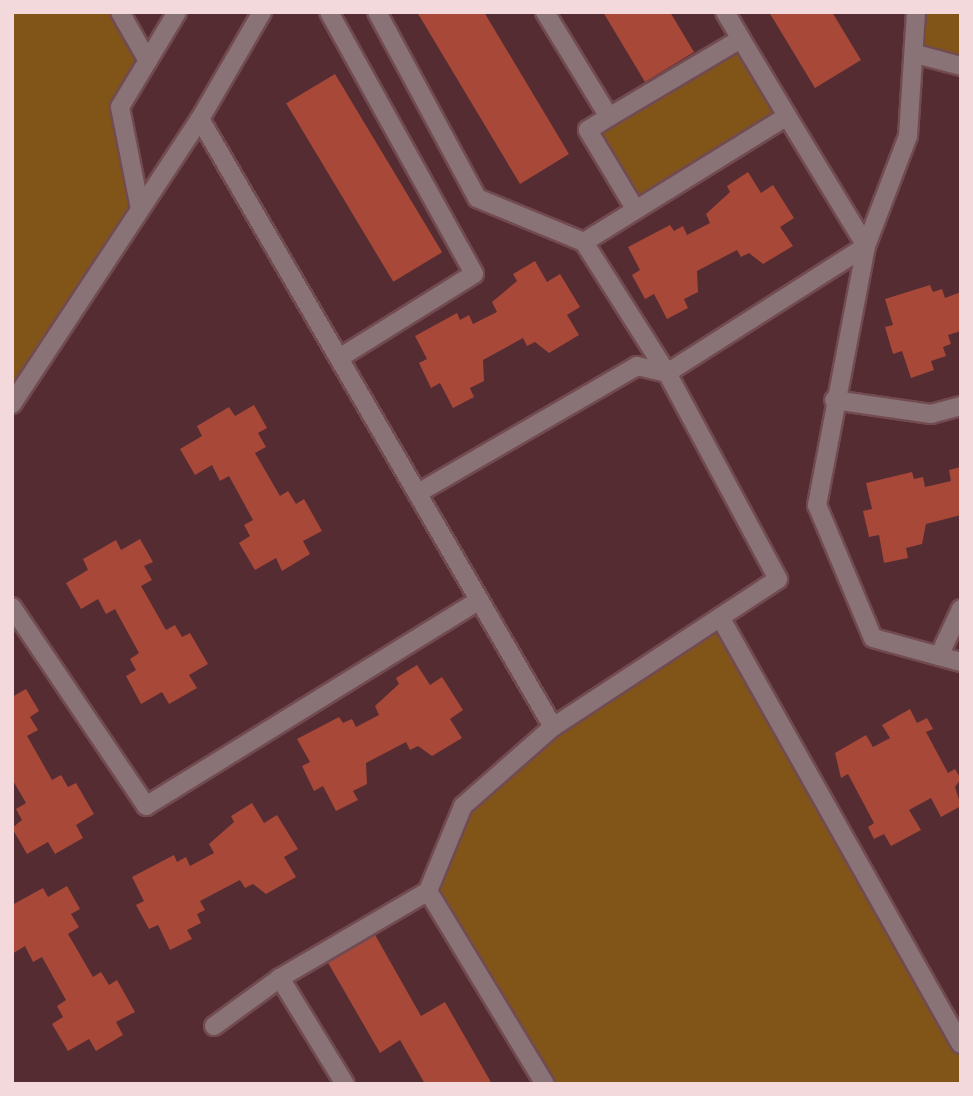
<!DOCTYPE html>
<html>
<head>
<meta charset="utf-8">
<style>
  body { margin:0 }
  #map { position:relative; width:973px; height:1096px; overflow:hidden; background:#552c32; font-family:"Titillium Web",sans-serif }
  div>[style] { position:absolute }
  .green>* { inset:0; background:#805517; transform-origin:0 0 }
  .building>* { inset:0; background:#a74839; transform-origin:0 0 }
  .roads { filter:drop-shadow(2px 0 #724b51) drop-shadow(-2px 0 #724b51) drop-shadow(0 2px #724b51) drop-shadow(0 -2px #724b51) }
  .minor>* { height:18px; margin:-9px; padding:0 9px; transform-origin:9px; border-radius:9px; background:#897376 }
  span { translate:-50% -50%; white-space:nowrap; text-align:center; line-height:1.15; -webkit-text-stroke:5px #552c32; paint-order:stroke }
  .frame { position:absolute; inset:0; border:14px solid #f4d9dc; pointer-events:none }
</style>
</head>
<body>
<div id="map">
  <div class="green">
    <div style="clip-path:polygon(12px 12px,120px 12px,148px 61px,120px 107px,140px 209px,12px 404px)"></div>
    <div style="clip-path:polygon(916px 12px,961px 12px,961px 66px,916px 54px)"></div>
    <div style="left:741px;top:39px;width:90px;height:178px;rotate:59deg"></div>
    <div style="clip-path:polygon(720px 617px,961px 1044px,961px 1084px,545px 1084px,428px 891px,463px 806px,553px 727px)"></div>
  </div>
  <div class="building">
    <div style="clip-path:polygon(417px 12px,484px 12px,569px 154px,520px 184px)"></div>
    <div style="clip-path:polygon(603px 12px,670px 12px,694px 52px,645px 82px)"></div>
    <div style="clip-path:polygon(769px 12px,832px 12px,861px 60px,815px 88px)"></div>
    <div style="left:335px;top:74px;width:208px;height:57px;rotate:59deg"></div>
    <div style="clip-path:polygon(748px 172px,761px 193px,773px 185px,794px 218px,780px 227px,793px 246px,763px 264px,749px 253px,741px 257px,737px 250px,697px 271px,698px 292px,684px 299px,688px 308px,667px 319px,654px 294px,645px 299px,632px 275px,640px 270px,628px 247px,670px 225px,674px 231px,683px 226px,687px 235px,710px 223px,706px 214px,730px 192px,727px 186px)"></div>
    <div style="clip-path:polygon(535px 261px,547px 282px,560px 274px,580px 307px,567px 315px,579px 335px,549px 353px,535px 342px,527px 346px,523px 338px,483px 360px,484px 381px,470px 388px,474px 397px,453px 408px,440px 383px,431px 388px,419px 363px,427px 359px,415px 336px,457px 313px,460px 320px,469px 315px,473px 324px,497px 312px,492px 302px,517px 281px,513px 274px)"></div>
    <div style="clip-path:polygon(930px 285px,933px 292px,942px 289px,945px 298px,961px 292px,961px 331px,948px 335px,951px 344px,943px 347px,946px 356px,931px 361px,934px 370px,911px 378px,902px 351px,893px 354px,885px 327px,893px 325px,885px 299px)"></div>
    <div style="clip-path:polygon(254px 405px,267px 428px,258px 433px,266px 447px,255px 453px,280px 496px,288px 491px,296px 504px,304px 499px,322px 531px,303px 541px,310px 554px,282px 571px,276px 558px,255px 570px,239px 543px,250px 536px,244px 525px,253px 520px,229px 476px,220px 481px,212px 465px,195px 475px,180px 449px,202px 436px,197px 426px,229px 407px,235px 416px)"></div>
    <div style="clip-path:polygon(961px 467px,961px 515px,926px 524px,922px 544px,906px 548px,908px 558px,884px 563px,879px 535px,869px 537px,863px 511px,872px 509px,866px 483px,912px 472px,914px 479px,923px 477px,925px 487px,951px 481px,949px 470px)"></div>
    <div style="clip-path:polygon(140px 539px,153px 562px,144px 566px,152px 580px,141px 586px,166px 630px,175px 625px,182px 637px,190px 633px,208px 664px,189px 675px,197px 688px,169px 704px,162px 692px,141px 704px,126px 676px,136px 670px,130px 659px,139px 653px,115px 609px,106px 614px,98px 599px,81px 609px,66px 583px,88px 570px,83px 559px,116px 540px,121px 550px)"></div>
    <div style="clip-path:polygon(417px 665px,430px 685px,442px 677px,463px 710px,450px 719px,462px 738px,432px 756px,418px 746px,410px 750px,406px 742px,366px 763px,367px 784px,353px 791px,358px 800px,336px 811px,323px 786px,314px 791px,302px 766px,310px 762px,297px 739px,339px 717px,343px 723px,352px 719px,356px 727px,379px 715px,375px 706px,399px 684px,396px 678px)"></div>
    <div style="clip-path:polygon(26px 689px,39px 711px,30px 717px,38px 730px,27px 736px,52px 780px,61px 775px,68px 787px,76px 783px,94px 814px,76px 825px,83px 838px,55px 854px,48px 842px,27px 854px,12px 828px,22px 820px,16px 809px,26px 803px,12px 779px,12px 697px)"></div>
    <div style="clip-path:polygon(910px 709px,917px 723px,927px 718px,933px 729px,926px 732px,948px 773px,955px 769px,961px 779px,955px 787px,961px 806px,941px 817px,931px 798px,909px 810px,921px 830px,891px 846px,884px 834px,874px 839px,868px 827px,874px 823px,848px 774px,841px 778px,835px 753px,866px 735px,873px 747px,890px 738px,882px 725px)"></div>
    <div style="clip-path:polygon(252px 803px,264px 823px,277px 815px,298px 849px,284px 857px,296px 877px,266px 894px,253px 884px,245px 888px,240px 880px,200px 901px,205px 910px,197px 914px,201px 923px,187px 930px,192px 939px,170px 950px,158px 925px,149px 929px,136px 905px,144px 901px,132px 877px,174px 855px,177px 862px,186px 857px,190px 866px,214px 853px,209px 844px,234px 822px,231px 816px)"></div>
    <div style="clip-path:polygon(67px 886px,80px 909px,71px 914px,79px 927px,68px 934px,93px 977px,101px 972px,109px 985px,117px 980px,135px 1012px,116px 1022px,123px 1035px,96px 1051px,89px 1039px,68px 1051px,52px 1024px,63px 1017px,57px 1006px,66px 1000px,42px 957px,33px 962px,25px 946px,12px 954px,12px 905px,43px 888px,48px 897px)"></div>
    <div style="clip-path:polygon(374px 933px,421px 1016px,445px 1002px,492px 1084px,425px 1084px,400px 1040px,380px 1053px,327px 961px)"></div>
  </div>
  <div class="roads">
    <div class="minor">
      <div style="left:120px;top:12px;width:56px;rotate:60.3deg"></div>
      <div style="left:329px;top:12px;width:299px;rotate:61deg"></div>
      <div style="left:474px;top:274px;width:159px;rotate:148.1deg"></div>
      <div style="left:377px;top:12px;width:211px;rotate:61.7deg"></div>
      <div style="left:477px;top:198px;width:116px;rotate:22.4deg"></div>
      <div style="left:545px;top:12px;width:123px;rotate:58.6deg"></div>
      <div style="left:725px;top:12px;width:31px;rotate:59deg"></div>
      <div style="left:916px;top:54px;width:47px;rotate:14.9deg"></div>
      <div style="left:200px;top:119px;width:703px;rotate:59.86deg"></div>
      <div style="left:553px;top:727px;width:269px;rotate:-33.3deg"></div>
      <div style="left:778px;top:579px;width:234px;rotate:-118.3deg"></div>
      <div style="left:667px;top:373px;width:236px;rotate:-32.5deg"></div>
      <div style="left:866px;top:246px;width:118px;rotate:-69.1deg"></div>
      <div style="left:908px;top:136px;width:124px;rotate:-86.3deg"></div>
      <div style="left:634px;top:207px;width:90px;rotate:-120.9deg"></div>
      <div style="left:588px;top:130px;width:25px;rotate:-32deg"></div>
      <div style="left:609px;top:117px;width:153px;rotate:-30.6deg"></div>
      <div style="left:741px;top:39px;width:90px;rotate:59.1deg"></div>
      <div style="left:140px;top:209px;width:104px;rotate:-101.1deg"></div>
      <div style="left:120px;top:107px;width:111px;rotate:-59deg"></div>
      <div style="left:667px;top:373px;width:155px;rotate:-122.4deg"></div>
      <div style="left:584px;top:242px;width:239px;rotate:-31.8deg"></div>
      <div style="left:787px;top:116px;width:152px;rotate:58.7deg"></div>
      <div style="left:866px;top:246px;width:264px;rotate:100.7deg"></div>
      <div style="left:817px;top:505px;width:144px;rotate:67.2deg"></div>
      <div style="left:873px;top:638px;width:91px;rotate:15.3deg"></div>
      <div style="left:834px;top:400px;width:98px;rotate:8.2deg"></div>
      <div style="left:931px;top:414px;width:31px;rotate:-15deg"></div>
      <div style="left:12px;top:404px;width:341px;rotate:-56.6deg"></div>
      <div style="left:200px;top:119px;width:124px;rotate:-59.9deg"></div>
      <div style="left:418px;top:493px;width:253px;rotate:-30.1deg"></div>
      <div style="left:637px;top:366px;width:31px;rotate:13deg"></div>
      <div style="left:12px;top:607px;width:240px;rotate:56deg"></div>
      <div style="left:146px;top:806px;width:392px;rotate:-31.7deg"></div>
      <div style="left:720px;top:617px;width:490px;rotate:60.6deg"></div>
      <div style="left:939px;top:656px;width:52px;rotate:-64.9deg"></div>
      <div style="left:428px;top:891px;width:92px;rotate:-67.6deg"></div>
      <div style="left:463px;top:806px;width:120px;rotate:-41.3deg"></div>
      <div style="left:280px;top:978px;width:124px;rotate:58.5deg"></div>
      <div style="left:214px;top:1026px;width:82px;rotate:-36deg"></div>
      <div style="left:280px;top:978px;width:172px;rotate:-30.4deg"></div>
      <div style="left:428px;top:891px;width:226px;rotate:58.8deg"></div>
    </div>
  </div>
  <div class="frame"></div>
</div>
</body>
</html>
